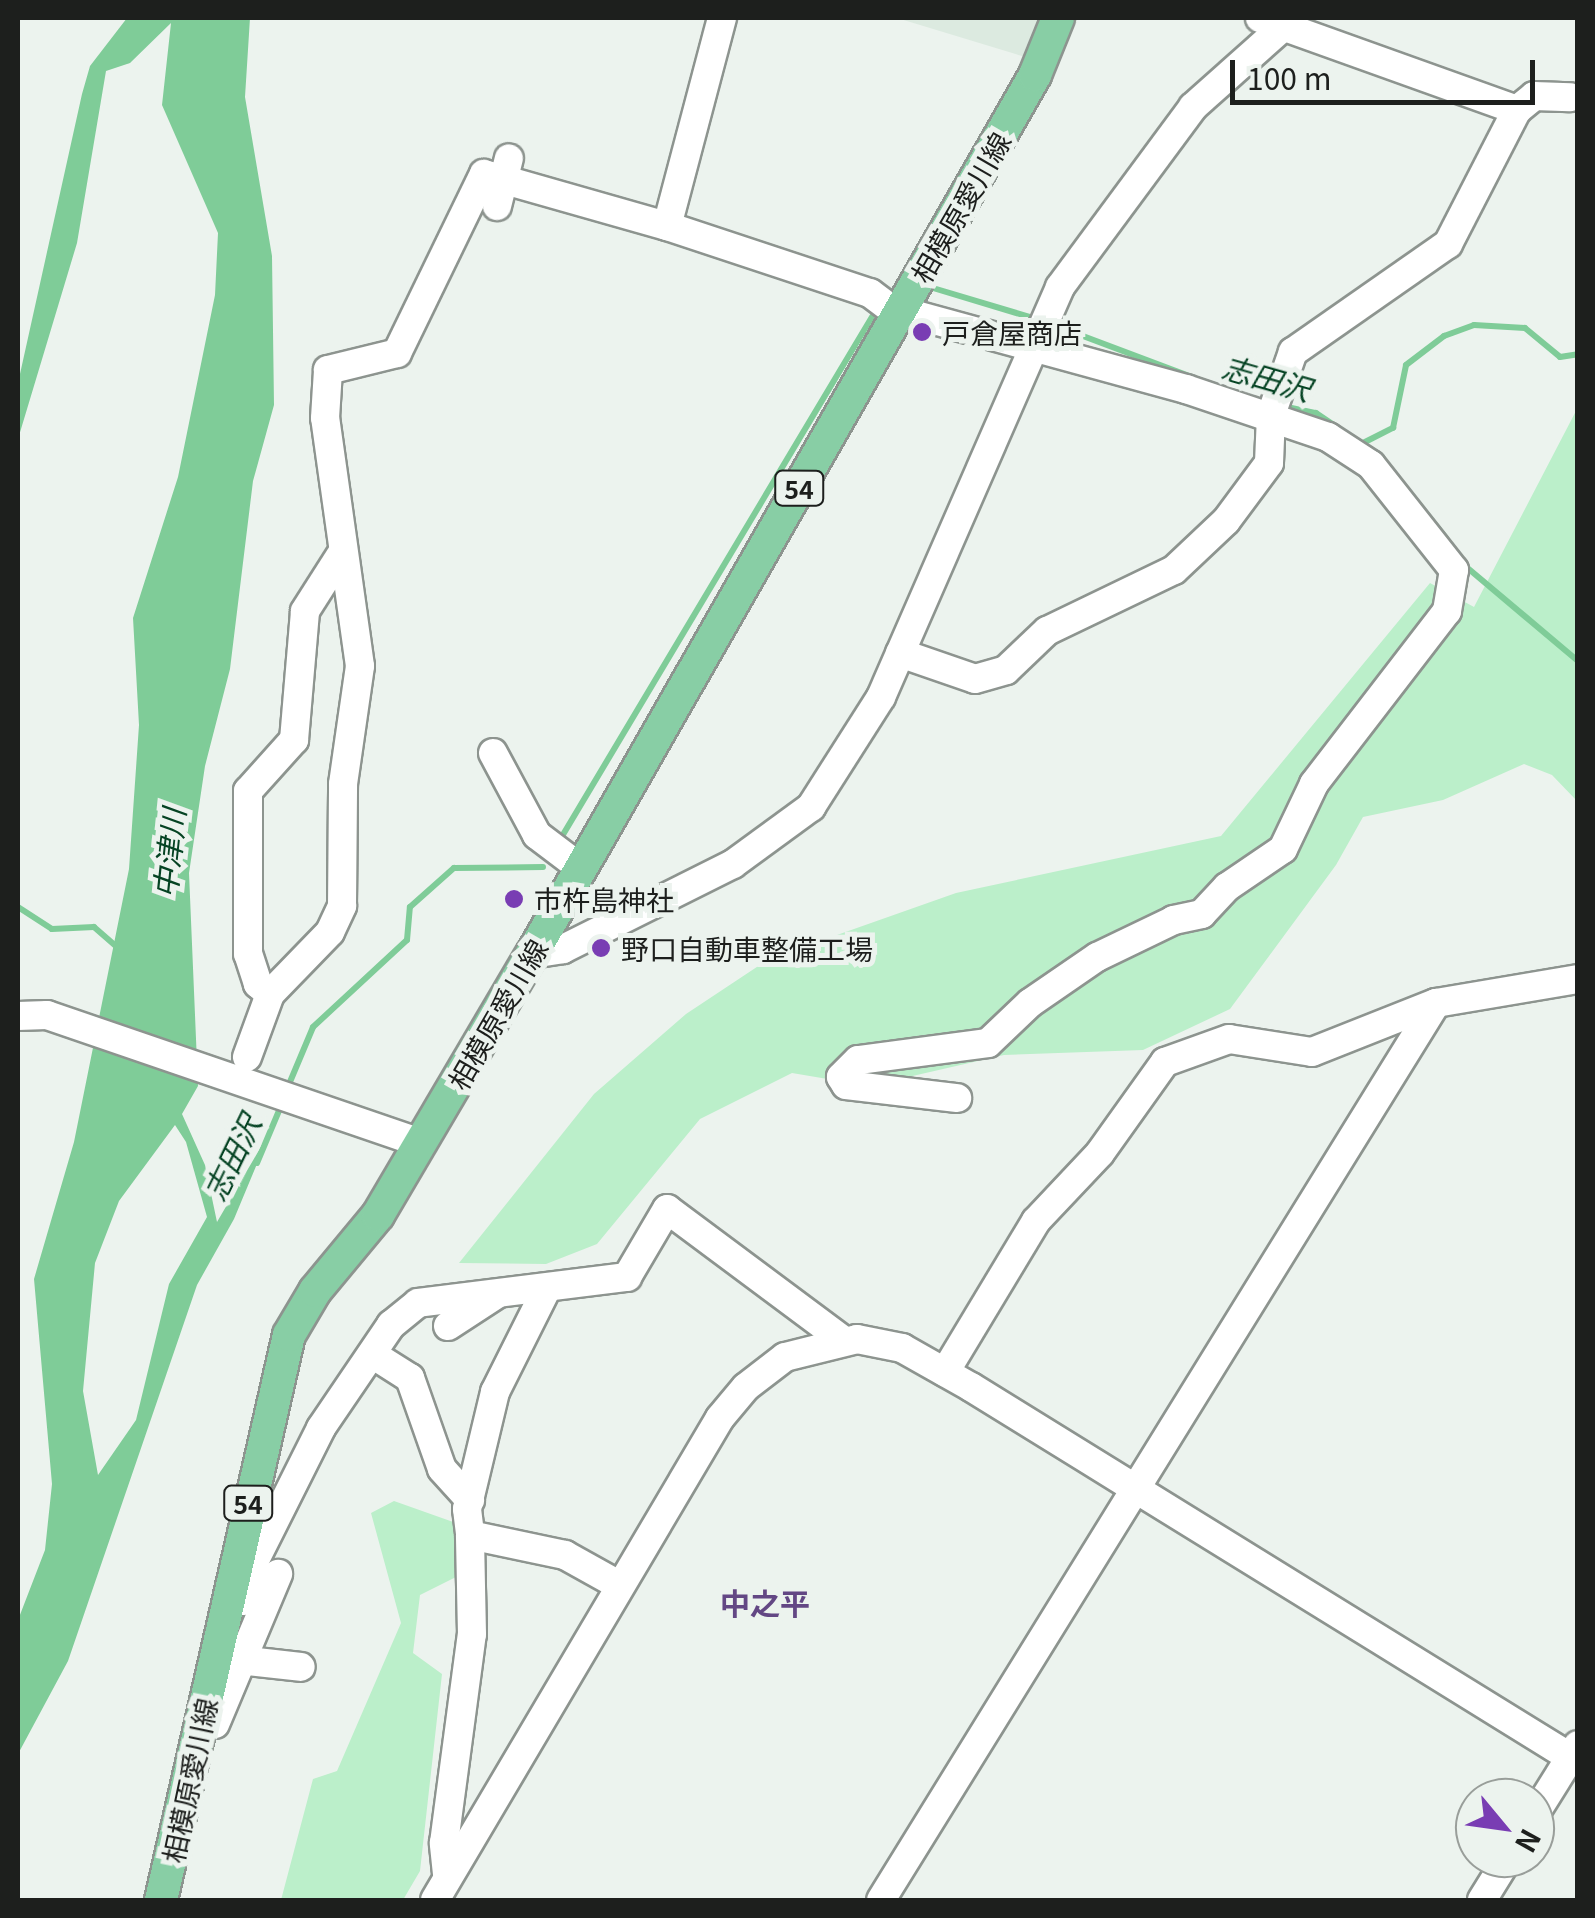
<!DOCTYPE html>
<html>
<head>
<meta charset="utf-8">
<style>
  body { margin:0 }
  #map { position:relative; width:1595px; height:1918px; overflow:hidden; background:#ecf3ee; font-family:Georgia,"Noto Sans JP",serif }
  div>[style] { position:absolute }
  .built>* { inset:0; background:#dceae0 }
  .green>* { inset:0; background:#bbefca }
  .water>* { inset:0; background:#7fcc98 }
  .stream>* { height:6px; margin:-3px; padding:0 3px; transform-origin:3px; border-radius:3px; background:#7fcc98 }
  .roads { filter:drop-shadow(2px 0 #8d948f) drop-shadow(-2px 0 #8d948f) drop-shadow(0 2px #8d948f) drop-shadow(0 -2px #8d948f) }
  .minor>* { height:28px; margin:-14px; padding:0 14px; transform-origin:14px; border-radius:14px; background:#fff }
  .major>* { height:32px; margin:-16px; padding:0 16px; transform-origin:16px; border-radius:16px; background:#88cea5 }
  .dots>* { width:28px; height:28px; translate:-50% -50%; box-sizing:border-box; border:5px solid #ecf3ee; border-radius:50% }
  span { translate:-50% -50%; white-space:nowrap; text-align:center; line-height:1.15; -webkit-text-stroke:10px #ecf3ee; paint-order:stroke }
  .shield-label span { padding:2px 8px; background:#ecf3ee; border:2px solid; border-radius:8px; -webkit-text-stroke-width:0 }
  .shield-label { font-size:25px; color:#1d1f1d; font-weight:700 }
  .street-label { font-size:28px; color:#1d1f1d }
  .poi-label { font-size:28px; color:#1d1f1d }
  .left { translate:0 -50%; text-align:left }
  .water-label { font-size:30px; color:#054323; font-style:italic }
  .neighbourhood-label { font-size:30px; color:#634784; font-weight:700 }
  .frame { position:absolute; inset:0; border:20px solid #1d1f1d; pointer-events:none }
  .north { position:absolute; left:1455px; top:1778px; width:100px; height:100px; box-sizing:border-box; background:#ecf3ee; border:2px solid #999e9a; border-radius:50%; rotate:119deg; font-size:28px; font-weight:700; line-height:40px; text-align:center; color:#1d1f1d }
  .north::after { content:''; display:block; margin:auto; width:35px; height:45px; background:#793db3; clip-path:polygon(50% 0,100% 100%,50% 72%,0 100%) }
  .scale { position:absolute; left:1230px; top:60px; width:305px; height:45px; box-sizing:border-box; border:5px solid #1d1f1d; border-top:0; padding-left:12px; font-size:30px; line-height:35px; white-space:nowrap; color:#1d1f1d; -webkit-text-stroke:8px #ecf3ee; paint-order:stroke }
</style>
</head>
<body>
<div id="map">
  <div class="built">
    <div style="clip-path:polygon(897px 18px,1041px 18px,1025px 57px)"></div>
  </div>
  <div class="green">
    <div style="clip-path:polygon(1577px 409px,1577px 801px,1552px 775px,1524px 764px,1443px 800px,1363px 817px,1336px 865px,1230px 1009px,1143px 1050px,1004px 1055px,869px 1086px,792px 1073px,700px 1119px,597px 1244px,546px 1264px,459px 1263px,594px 1094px,686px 1014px,769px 959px,956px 893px,1221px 836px,1430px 583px,1474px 607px)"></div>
    <div style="clip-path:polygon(394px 1501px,456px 1523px,456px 1577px,420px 1595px,413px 1653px,442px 1674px,420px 1871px,403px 1900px,281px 1900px,313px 1779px,337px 1771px,401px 1623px,371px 1513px)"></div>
  </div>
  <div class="water">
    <div style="clip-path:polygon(evenodd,127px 18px,250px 18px,245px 97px,272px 256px,274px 405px,253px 481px,230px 669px,205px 766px,189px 873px,198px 1086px,182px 1114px,205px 1165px,217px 1222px,272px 1128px,234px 1219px,197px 1285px,68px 1661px,18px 1754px,18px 1620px,45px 1550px,52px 1484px,34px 1279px,74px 1142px,129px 869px,139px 725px,133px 618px,178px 477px,215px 295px,218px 233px,162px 105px,171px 23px,130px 63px,106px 71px,77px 243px,18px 439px,18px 383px,82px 94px,90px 66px,127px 18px,175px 1125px,186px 1142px,207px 1217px,169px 1284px,136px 1420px,98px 1475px,83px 1391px,95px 1263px,119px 1201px,175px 1125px)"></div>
  </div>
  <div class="stream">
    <div style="left:933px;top:288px;width:112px;rotate:16.7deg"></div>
    <div style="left:1051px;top:324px;width:162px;rotate:20.6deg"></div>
    <div style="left:1282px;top:406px;width:35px;rotate:12deg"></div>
    <div style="left:1316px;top:413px;width:63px;rotate:33.9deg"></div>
    <div style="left:1363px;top:443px;width:34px;rotate:-27deg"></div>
    <div style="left:1393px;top:428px;width:64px;rotate:-78.3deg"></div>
    <div style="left:1406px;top:365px;width:48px;rotate:-37.3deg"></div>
    <div style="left:1444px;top:336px;width:32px;rotate:-20deg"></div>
    <div style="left:1474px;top:325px;width:51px;rotate:3.4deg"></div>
    <div style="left:1525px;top:328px;width:45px;rotate:39.6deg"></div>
    <div style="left:1560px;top:357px;width:18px;rotate:-9deg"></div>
    <div style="left:1404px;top:486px;width:67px;rotate:51.1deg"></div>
    <div style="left:1464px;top:565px;width:149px;rotate:40.1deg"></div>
    <div style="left:561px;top:838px;width:607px;rotate:-59.17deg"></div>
    <div style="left:18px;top:907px;width:40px;rotate:32.9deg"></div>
    <div style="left:52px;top:929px;width:42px;rotate:-2.7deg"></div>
    <div style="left:94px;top:927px;width:30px;rotate:41deg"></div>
    <div style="left:287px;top:1089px;width:67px;rotate:-67.2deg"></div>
    <div style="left:313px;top:1027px;width:128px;rotate:-42.8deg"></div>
    <div style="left:407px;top:940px;width:33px;rotate:-85deg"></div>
    <div style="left:410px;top:907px;width:59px;rotate:-41.6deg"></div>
    <div style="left:454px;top:868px;width:89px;rotate:-0.6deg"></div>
    <div style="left:257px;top:1163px;width:67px;rotate:-67.2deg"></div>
  </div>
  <div class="roads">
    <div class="minor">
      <div style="left:722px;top:18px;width:215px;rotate:104.8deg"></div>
      <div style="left:667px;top:226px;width:214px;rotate:18.3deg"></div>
      <div style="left:870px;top:293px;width:25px;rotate:37deg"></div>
      <div style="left:890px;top:308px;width:307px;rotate:15.3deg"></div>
      <div style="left:1186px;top:389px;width:150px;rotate:18.7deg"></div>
      <div style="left:1328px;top:437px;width:51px;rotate:33.1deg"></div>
      <div style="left:1371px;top:465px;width:134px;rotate:51.7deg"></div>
      <div style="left:1454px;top:570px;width:42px;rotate:99.7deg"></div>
      <div style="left:1447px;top:611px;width:218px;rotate:127.6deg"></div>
      <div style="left:1314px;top:784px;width:72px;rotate:115.5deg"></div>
      <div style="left:1283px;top:849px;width:68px;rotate:145.8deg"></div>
      <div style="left:1227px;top:887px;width:37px;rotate:133deg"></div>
      <div style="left:1202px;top:914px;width:29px;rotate:168deg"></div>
      <div style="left:1174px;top:920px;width:85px;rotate:154.3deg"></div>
      <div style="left:1097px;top:957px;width:81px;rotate:145.5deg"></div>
      <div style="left:1030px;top:1003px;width:58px;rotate:136.4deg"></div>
      <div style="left:988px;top:1043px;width:131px;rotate:172.5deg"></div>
      <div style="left:858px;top:1060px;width:24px;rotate:135deg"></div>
      <div style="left:841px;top:1077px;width:9px;rotate:58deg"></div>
      <div style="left:846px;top:1085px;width:112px;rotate:6.7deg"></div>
      <div style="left:1517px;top:110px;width:22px;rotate:-39deg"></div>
      <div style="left:1534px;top:96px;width:36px;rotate:2deg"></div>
      <div style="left:497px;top:206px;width:49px;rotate:-76deg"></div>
      <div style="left:900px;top:653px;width:79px;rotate:19.1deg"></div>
      <div style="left:975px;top:679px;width:32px;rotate:-16deg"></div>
      <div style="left:1006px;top:670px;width:57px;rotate:-43.6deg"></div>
      <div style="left:1047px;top:631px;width:141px;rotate:-25.7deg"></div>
      <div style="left:1174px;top:570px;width:71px;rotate:-43.3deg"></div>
      <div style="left:1226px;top:521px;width:72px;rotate:-53.4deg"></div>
      <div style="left:1269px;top:463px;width:48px;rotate:-87.6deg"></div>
      <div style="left:1271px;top:415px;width:67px;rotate:-70.8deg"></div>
      <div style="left:1293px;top:352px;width:189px;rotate:-34.9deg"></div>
      <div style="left:1448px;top:244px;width:151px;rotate:-62.8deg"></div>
      <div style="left:1517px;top:110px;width:273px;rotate:-160.3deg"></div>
      <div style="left:493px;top:753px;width:93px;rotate:61.8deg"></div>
      <div style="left:537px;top:835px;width:56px;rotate:37.1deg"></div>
      <div style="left:532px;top:954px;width:31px;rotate:-9deg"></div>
      <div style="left:563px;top:949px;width:190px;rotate:-26.6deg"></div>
      <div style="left:733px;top:864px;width:97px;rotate:-36.2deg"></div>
      <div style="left:811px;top:807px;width:130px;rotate:-57.5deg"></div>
      <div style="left:881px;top:697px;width:447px;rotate:-66.4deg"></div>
      <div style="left:1060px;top:287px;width:224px;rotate:-53.5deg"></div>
      <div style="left:1193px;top:107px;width:134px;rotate:-41.7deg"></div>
      <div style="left:270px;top:994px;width:16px;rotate:-140deg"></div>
      <div style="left:258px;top:984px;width:32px;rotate:-108deg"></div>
      <div style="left:248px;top:954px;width:163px;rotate:-90deg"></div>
      <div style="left:248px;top:791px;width:69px;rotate:-48deg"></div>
      <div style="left:294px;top:740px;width:129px;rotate:-85.1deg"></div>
      <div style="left:305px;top:611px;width:69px;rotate:-57.5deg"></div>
      <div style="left:18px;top:1016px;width:29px;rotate:-2deg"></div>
      <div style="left:47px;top:1015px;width:395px;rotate:18.9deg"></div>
      <div style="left:247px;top:1057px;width:67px;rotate:-69.9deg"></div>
      <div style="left:270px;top:994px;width:86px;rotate:-45.9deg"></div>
      <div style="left:330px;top:932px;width:29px;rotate:-65deg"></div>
      <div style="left:342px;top:906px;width:122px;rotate:-89.5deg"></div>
      <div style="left:343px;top:784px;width:119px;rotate:-81.8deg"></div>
      <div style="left:360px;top:666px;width:250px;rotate:-98deg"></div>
      <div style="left:325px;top:418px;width:48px;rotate:-86.4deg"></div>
      <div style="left:328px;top:370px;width:71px;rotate:-13.8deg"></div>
      <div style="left:397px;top:353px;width:199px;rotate:-64.1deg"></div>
      <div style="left:484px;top:174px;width:190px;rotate:15.9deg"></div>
      <div style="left:547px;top:1288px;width:116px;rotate:116.6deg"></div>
      <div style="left:495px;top:1392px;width:120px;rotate:103.5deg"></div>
      <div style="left:467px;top:1509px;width:26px;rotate:83deg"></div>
      <div style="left:470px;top:1535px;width:97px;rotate:11.9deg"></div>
      <div style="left:565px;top:1555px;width:62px;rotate:29.1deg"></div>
      <div style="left:448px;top:1326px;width:59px;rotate:-33.1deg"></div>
      <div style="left:372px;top:1354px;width:45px;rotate:32.3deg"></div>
      <div style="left:410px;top:1378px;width:96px;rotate:70.6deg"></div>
      <div style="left:442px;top:1469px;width:42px;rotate:47.9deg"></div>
      <div style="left:945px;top:1372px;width:176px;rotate:-58.9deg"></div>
      <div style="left:1036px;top:1221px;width:93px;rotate:-46.7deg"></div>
      <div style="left:1100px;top:1153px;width:112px;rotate:-54.5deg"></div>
      <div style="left:1165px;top:1062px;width:68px;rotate:-19.8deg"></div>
      <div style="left:1229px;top:1039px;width:84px;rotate:8.9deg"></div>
      <div style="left:1312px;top:1052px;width:133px;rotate:-21.6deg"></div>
      <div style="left:244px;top:1601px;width:42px;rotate:-75deg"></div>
      <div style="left:255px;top:1560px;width:148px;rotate:-63.4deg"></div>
      <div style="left:321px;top:1428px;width:125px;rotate:-55.8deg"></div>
      <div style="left:391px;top:1325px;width:35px;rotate:-39deg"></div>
      <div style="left:418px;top:1303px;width:211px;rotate:-7.1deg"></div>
      <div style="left:627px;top:1277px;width:79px;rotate:-59.5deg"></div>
      <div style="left:667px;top:1209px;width:221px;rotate:36.7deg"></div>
      <div style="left:239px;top:1660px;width:62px;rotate:6.4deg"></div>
      <div style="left:215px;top:1724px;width:163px;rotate:-67.2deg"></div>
      <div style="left:1535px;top:1814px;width:81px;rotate:-58.1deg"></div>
      <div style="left:447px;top:1874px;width:31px;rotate:-96deg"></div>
      <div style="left:444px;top:1843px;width:211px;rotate:-82.4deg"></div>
      <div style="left:472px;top:1634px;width:99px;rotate:-91.2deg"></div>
      <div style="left:435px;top:1900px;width:560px;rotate:-59.4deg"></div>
      <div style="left:720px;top:1418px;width:40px;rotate:-50deg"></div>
      <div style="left:746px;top:1387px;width:49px;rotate:-37.6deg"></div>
      <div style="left:785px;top:1357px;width:74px;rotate:-14deg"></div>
      <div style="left:857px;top:1339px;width:46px;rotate:11.3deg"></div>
      <div style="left:902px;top:1348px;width:79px;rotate:29.5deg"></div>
      <div style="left:971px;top:1387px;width:713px;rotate:31.71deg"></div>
      <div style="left:881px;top:1900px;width:1055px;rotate:-58.25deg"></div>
      <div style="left:1436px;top:1003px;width:144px;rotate:-9.6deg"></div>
      <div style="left:1482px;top:1900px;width:49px;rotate:-58.2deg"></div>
    </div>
    <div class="major">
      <div style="left:161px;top:1900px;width:579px;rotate:-77.24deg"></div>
      <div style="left:289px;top:1335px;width:51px;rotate:-59.4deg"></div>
      <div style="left:315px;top:1291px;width:99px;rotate:-50.3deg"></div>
      <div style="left:378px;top:1215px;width:303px;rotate:-59.5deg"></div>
      <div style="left:532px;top:954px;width:1013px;rotate:-60.22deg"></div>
      <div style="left:1035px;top:75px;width:61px;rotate:-68deg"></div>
    </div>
  </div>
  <div class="dots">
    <div style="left:922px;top:332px;background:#793db3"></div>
    <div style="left:514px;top:899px;background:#793db3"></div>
    <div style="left:601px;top:948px;background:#793db3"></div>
  </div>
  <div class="shield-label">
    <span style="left:799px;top:488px">54</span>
    <span style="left:248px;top:1503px">54</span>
  </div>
  <div class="street-label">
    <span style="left:960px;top:207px;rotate:-60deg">相模原愛川線</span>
    <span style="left:497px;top:1014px;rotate:-60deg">相模原愛川線</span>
    <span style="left:189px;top:1780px;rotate:-78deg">相模原愛川線</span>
  </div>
  <div class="poi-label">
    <span class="left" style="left:942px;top:332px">戸倉屋商店</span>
    <span class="left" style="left:534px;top:899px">市杵島神社</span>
    <span class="left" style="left:621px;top:948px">野口自動車整備工場</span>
  </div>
  <div class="water-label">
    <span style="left:1267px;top:377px;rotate:16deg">志田沢</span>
    <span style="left:168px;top:853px;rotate:-84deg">中津川</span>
    <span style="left:231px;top:1157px;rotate:-64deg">志田沢</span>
  </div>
  <div class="neighbourhood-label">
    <span style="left:765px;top:1602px">中之平</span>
  </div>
  <div class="frame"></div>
  <div class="north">N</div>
  <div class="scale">100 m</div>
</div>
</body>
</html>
